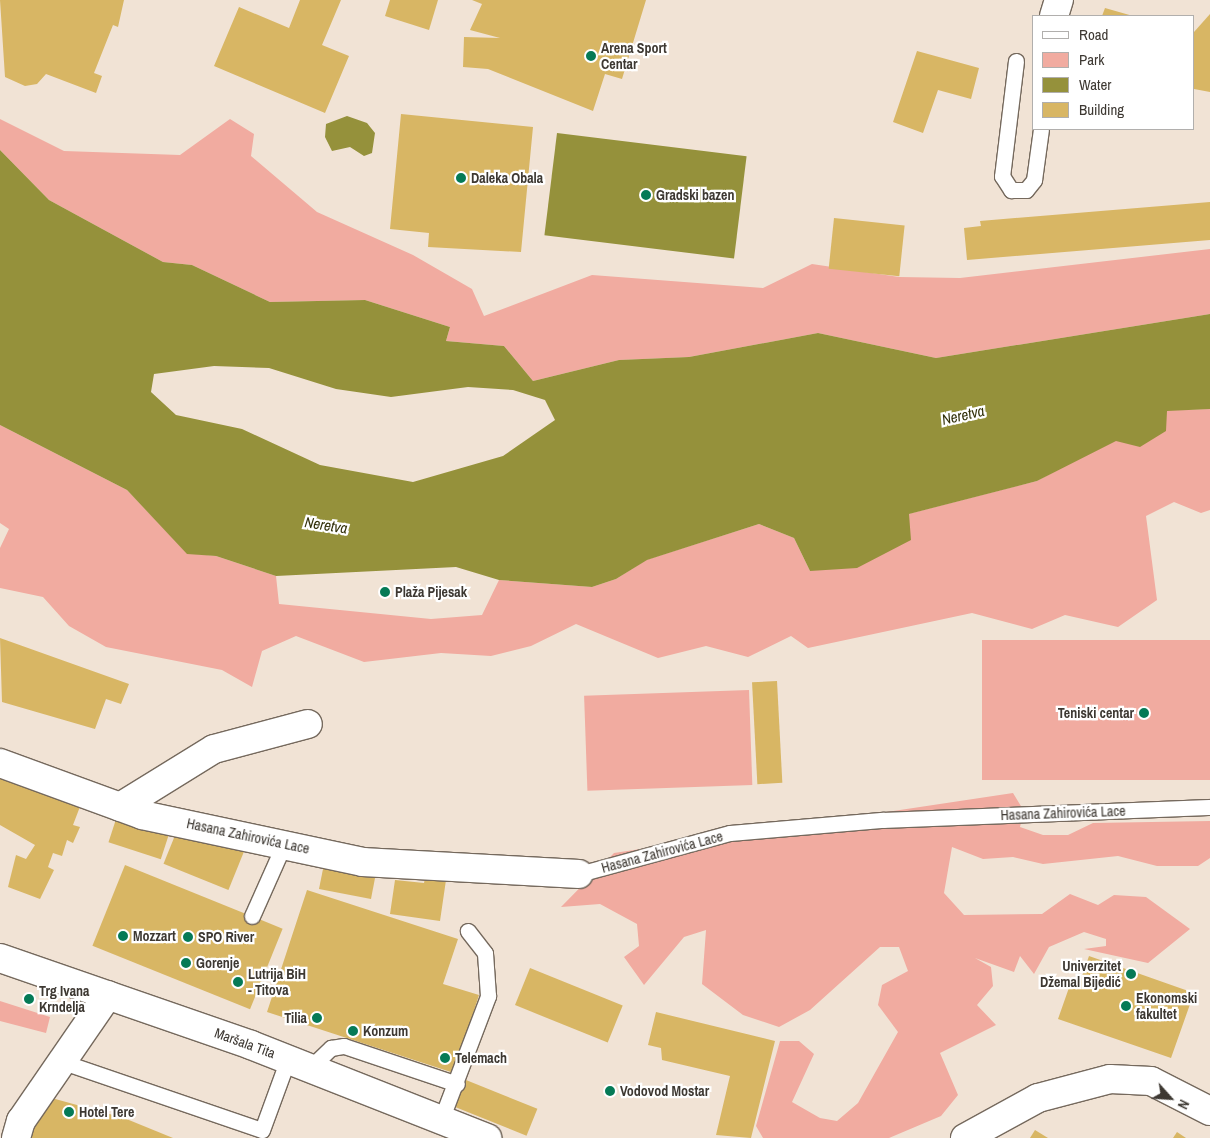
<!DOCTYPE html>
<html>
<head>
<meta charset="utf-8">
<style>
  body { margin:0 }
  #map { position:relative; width:1210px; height:1138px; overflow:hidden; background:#f1e3d5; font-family:"Archivo Narrow",sans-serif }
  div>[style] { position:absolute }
  .green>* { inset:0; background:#f1aba0; transform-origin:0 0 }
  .water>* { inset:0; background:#95913b; transform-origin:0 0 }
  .building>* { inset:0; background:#d8b664; transform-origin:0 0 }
  .roads { filter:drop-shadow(1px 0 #75695d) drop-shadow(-1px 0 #75695d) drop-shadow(0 1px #75695d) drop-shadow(0 -1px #75695d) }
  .service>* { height:15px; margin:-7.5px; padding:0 7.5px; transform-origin:7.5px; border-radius:7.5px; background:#fff }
  .minor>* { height:28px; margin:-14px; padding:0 14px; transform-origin:14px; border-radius:14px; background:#fff }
  .tertiary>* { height:28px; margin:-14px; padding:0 14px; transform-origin:14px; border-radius:14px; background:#fff }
  .dots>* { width:14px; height:14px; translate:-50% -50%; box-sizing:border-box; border:2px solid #fff; border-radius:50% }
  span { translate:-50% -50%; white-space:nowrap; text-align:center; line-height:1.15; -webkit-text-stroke:4.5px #fff; paint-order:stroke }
  .poi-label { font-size:14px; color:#3d3832; font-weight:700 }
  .left { translate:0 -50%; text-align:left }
  .right { translate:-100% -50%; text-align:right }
  .street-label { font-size:14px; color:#3d3832 }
  .water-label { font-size:15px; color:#32300a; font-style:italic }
  .legend { position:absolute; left:1032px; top:15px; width:162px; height:115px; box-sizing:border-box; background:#fff; border:1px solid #b1afad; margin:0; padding:6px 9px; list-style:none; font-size:15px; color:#3d3832 }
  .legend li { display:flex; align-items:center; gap:10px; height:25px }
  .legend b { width:25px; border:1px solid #b1afad }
  .north { position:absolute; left:1145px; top:1073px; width:50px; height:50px; -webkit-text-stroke:4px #fff; paint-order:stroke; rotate:116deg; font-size:14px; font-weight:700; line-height:20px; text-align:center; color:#3d3832 }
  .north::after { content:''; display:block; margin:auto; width:18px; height:22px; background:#3d3832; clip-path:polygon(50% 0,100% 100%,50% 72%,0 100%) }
</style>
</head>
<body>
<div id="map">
  <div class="green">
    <div style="clip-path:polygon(0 119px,64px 151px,180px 155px,230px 119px,254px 134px,251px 156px,317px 212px,413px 255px,472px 289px,484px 316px,592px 275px,763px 288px,812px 264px,899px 277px,960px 278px,1210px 249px,1210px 314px,936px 358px,818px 333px,689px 357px,619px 360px,533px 381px,504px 346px,446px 341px,450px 327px,365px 300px,270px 302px,192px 265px,163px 262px,49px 200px,0 150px)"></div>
    <div style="clip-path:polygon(1210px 409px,1210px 510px,1201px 513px,1174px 502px,1146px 516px,1157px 600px,1118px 627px,1065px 615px,1032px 629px,972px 613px,808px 648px,791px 636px,748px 657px,706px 646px,658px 658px,576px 624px,531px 646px,491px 656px,441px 653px,364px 662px,296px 636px,262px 651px,252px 687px,222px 670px,106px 647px,69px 626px,43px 597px,0 588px,0 548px,9px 529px,0 523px,0 425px,127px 490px,187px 553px,216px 556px,276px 576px,279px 604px,431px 619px,482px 615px,499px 580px,592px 587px,616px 579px,646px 560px,759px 524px,794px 538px,810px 571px,908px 514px,1037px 481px,1166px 410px)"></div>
    <div style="left:982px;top:640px;width:228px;height:140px"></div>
    <div style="left:749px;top:690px;width:95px;height:165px;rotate:88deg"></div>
    <div style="clip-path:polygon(1013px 793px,1024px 811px,1020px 827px,1043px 835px,1068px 835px,1093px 823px,1210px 821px,1210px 858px,1198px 866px,1157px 866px,1118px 856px,1043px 864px,1013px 857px,983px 859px,952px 847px,944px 893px,964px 915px,1042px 914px,1070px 894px,1098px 905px,1114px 895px,1146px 897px,1190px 929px,1148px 963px,1084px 949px,1106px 946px,1106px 939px,1084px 932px,1049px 947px,1034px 974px,1020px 956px,1014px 972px,975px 958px,991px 967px,993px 986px,977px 1005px,996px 1025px,940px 1053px,958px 1095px,941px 1116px,889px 1138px,763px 1138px,756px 1126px,780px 1041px,799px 1041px,814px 1054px,792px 1102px,820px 1118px,837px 1121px,858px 1103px,898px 1032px,878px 1005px,882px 985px,908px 971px,899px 947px,880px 947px,810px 1010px,779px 1027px,743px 1015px,702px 984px,706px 930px,684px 937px,644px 985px,624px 957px,639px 946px,637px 924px,600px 904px,561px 907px,614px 853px)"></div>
    <div style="clip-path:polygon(0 1001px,50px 1017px,46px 1033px,0 1021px)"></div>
  </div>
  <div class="water">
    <div style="clip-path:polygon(347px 116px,367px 123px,375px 133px,372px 153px,364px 156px,350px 147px,332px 151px,325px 137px,326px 124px)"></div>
    <div style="left:557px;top:133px;width:191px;height:103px;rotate:7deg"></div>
    <div style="clip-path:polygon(evenodd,0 150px,49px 200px,163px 262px,192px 265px,270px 302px,365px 300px,450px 327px,446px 341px,504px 346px,533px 381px,619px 360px,689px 357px,818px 333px,936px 358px,1210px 314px,1210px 409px,1167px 411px,1166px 431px,1140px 447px,1116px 441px,1037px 481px,909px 514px,911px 540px,857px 568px,810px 571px,794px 538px,759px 524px,647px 560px,616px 579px,592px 587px,499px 580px,456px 567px,276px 576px,216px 556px,187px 554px,127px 490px,0 425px,0 150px,214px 366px,269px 368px,336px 389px,391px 397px,468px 387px,513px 390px,545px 400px,555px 420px,503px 456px,413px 482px,320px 465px,242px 429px,176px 415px,151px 392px,154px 374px,214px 366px)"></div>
  </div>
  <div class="building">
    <div style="clip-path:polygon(0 0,124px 0,118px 27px,113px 25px,94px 73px,102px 76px,96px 93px,46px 74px,37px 84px,25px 86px,5px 77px)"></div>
    <div style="clip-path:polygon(300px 0,341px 0,322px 45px,349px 56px,325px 113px,214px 66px,239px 7px,289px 28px)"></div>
    <div style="clip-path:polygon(390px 0,438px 0,429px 30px,385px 16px)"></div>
    <div style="clip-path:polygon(472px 0,646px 0,622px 79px,605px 74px,593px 111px,488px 69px,463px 67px,464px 37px,500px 38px,470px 30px,482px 4px)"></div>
    <div style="clip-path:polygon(1105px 8px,1133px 16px,1102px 16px)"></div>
    <div style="clip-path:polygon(1210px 14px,1210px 92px,1194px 89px,1194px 32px)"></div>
    <div style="clip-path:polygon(917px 51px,979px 68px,971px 99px,938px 90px,923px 133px,893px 122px)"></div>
    <div style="clip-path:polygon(401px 114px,533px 127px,521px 252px,428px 247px,429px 233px,390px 229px)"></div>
    <div style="clip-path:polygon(1210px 202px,1210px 240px,967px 260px,964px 228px,981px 226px,980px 221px)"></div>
    <div style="left:834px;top:218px;width:71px;height:51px;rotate:6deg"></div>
    <div style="clip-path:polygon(0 638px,129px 684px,121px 704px,106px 699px,95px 729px,2px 702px)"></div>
    <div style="left:777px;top:681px;width:102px;height:25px;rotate:87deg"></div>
    <div style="clip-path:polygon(0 773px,81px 804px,73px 825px,80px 827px,73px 843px,67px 840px,62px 856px,53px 853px,48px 867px,54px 870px,40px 899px,8px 887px,16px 855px,26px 859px,35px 845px,0 825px)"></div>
    <div style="left:119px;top:810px;width:55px;height:34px;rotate:18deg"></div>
    <div style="left:180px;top:823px;width:70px;height:44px;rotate:22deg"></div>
    <div style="clip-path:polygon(324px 864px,375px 878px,371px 899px,319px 889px)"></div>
    <div style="left:125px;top:865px;width:170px;height:87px;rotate:22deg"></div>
    <div style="clip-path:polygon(425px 878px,446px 880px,440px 921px,390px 914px,395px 880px,424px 883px)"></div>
    <div style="clip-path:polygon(307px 890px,458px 939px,443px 984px,479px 995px,454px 1073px,267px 1012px)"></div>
    <div style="clip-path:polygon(1089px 956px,1194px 993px,1171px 1058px,1058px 1019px,1071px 982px,1079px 985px)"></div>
    <div style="left:530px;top:968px;width:100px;height:40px;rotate:22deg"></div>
    <div style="clip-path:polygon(656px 1012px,775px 1041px,751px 1138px,716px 1135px,730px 1076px,662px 1060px,661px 1048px,648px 1045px)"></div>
    <div style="left:466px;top:1080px;width:77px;height:29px;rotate:22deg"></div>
    <div style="clip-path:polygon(48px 1097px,124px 1118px,173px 1138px,30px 1138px)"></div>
    <div style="clip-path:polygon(1035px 1130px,1048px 1138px,1030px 1138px)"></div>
    <div style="clip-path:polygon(1177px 1132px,1186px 1138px,1173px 1138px)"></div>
  </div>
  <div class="roads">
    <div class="service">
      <div style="left:1016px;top:61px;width:116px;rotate:96.9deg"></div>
      <div style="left:1002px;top:176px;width:17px;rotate:57deg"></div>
      <div style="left:1011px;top:190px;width:15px"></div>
      <div style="left:1026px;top:190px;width:13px;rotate:-51deg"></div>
      <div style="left:1034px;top:180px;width:51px;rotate:-82.2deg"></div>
      <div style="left:579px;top:874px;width:156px;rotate:-15.2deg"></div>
      <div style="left:730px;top:833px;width:154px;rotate:-4.9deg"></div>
      <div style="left:883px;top:820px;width:327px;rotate:-2.3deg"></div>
      <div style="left:252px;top:916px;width:79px;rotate:-66deg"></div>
      <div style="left:63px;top:1062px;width:210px;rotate:18.9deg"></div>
      <div style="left:262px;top:1130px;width:76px;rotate:-69.9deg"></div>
      <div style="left:310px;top:1068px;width:29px;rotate:-44deg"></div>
      <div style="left:331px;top:1048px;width:13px;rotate:-9deg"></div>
      <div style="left:344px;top:1046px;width:119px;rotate:18.6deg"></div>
      <div style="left:441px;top:1120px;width:133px;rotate:-69.2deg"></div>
      <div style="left:488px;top:996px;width:43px;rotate:-94deg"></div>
      <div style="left:485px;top:953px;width:28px;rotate:-128deg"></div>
    </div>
    <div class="minor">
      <div style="left:1054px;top:16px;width:17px;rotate:-73deg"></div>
      <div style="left:0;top:763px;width:151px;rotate:20.1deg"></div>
      <div style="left:142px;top:815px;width:226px;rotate:12deg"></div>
      <div style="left:363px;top:862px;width:216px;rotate:3.2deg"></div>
      <div style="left:120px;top:807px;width:110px;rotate:-31.7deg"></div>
      <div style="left:214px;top:749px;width:97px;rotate:-14.9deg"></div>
      <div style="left:16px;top:1138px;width:18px;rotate:-74deg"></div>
      <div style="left:21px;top:1121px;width:153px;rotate:-55.4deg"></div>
      <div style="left:965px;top:1138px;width:83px;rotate:-28.7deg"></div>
      <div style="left:1038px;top:1098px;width:74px;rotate:-14.8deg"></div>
      <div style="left:1110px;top:1079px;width:41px;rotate:2.8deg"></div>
      <div style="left:1151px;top:1081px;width:66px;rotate:27deg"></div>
    </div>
    <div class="tertiary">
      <div style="left:0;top:958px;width:266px;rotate:19.1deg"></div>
      <div style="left:251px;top:1045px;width:254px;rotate:21.5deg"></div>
    </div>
  </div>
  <div class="dots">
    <div style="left:591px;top:56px;background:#057a56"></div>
    <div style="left:461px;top:178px;background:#057a56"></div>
    <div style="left:646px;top:195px;background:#057a56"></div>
    <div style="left:385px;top:592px;background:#057a56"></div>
    <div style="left:1144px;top:713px;background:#057a56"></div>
    <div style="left:123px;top:936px;background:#057a56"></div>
    <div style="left:188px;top:937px;background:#057a56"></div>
    <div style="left:186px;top:963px;background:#057a56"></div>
    <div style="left:1131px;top:974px;background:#057a56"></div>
    <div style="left:238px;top:982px;background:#057a56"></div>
    <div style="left:29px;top:999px;background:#057a56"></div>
    <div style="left:1126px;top:1006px;background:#057a56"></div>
    <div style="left:317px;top:1018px;background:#057a56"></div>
    <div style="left:353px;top:1031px;background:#057a56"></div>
    <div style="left:445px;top:1058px;background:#057a56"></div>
    <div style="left:610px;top:1091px;background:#057a56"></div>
    <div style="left:69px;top:1112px;background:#057a56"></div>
  </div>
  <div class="poi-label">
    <span class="left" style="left:601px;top:56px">Arena Sport<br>Centar</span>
    <span class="left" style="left:471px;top:178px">Daleka Obala</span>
    <span class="left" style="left:656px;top:195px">Gradski bazen</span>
    <span class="left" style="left:395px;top:592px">Plaža Pijesak</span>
    <span class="right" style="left:1134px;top:713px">Teniski centar</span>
    <span class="left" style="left:133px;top:936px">Mozzart</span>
    <span class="left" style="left:198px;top:937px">SPO River</span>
    <span class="left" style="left:196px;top:963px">Gorenje</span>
    <span class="right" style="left:1121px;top:974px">Univerzitet<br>Džemal Bijedić</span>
    <span class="left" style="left:248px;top:982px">Lutrija BiH<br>- Titova</span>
    <span class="left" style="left:39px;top:999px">Trg Ivana<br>Krndelja</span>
    <span class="left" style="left:1136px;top:1006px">Ekonomski<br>fakultet</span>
    <span class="right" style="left:307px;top:1018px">Tilia</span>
    <span class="left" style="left:363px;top:1031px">Konzum</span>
    <span class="left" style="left:455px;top:1058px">Telemach</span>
    <span class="left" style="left:620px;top:1091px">Vodovod Mostar</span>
    <span class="left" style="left:79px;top:1112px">Hotel Tere</span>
  </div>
  <div class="street-label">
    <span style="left:1063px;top:813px;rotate:-2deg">Hasana Zahirovića Lace</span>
    <span style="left:248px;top:836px;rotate:12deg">Hasana Zahirovića Lace</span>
    <span style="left:662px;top:852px;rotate:-15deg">Hasana Zahirovića Lace</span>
    <span style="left:245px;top:1043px;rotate:20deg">Maršala Tita</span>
  </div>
  <div class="water-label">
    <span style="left:963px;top:415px;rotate:-13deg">Neretva</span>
    <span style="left:326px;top:525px;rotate:9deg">Neretva</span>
  </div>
  <ul class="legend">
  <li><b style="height:6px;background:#fff"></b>Road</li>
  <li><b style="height:14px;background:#f1aba0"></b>Park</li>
  <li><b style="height:14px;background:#95913b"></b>Water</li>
  <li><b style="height:14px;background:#d8b664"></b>Building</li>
  </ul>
  <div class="north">N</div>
</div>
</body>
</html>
